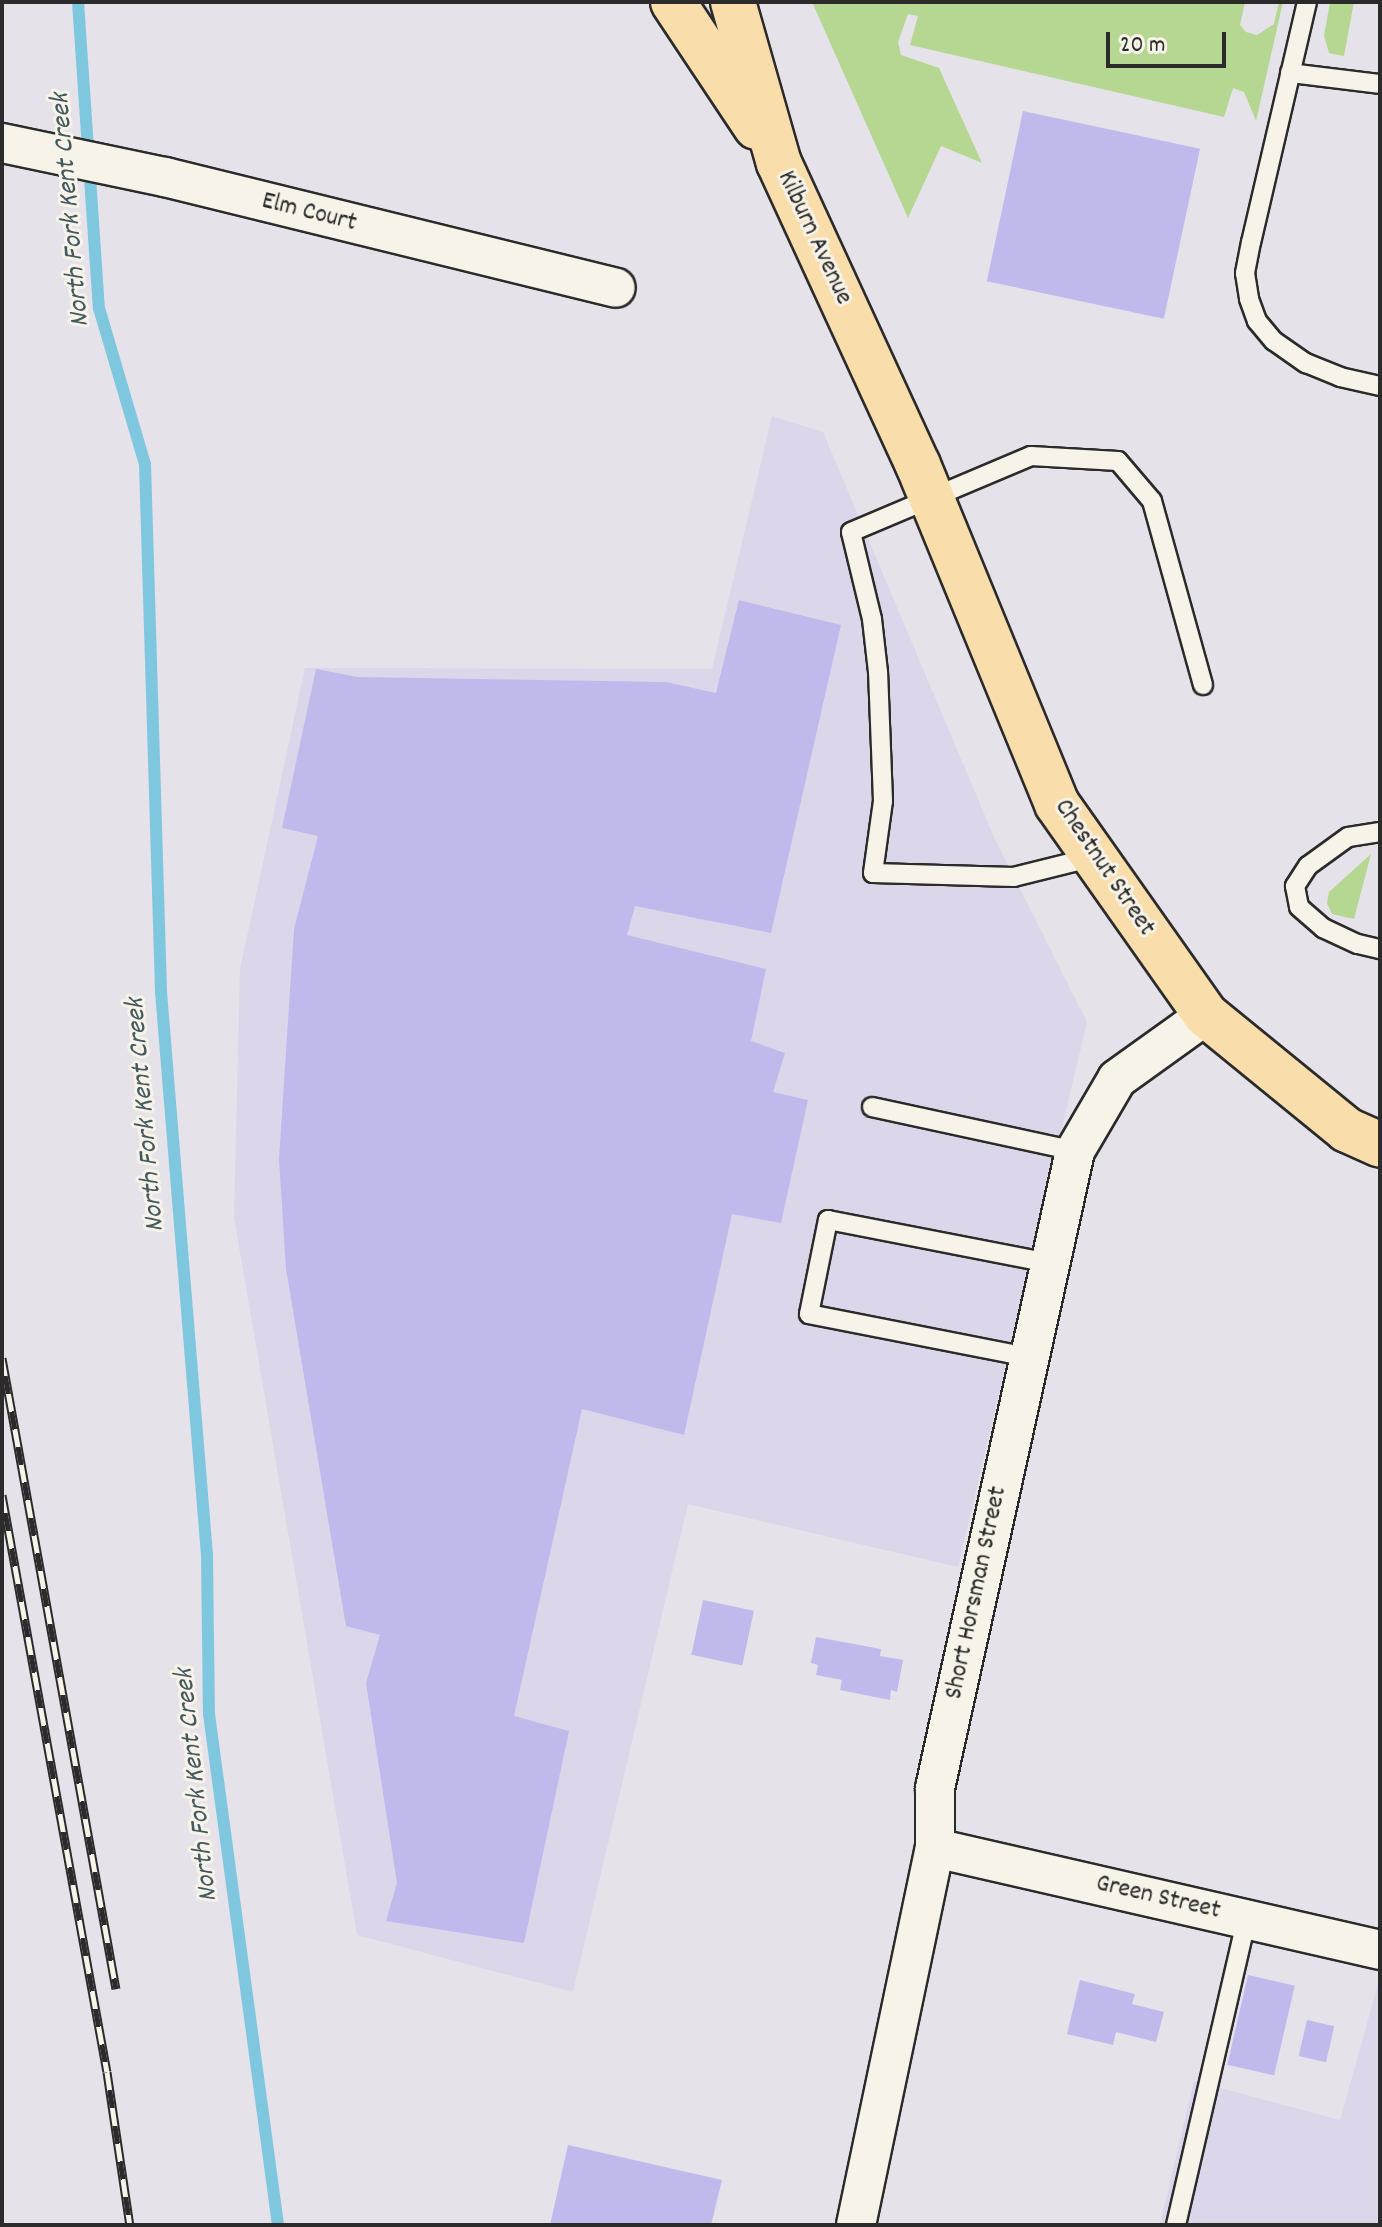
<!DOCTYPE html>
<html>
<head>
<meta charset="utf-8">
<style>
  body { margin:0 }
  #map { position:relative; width:1382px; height:2227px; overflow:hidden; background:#e6e2e9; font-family:Dekko,sans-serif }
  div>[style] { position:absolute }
  .built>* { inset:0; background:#dbd6ea }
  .green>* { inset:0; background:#b5d791 }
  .stream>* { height:12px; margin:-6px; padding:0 6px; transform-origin:6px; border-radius:6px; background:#7fc7df }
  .building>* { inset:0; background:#c0baec; transform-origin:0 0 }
  .roads { filter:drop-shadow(2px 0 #2b2b2b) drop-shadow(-2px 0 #2b2b2b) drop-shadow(0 2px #2b2b2b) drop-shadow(0 -2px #2b2b2b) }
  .lane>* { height:18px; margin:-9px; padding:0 9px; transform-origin:9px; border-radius:9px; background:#f7f3e8 }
  .street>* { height:38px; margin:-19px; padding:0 19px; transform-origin:19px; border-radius:19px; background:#f7f3e8 }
  .primary>* { height:44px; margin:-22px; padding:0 22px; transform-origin:22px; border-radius:22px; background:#f9ddab }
  .rail>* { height:9px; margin-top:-4.5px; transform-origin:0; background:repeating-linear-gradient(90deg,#f7f3e8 0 18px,#2b2b2b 0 36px); box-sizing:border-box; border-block:2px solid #2b2b2b }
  span { translate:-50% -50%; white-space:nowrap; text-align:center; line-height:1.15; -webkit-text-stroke:6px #f7f3e8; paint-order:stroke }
  .street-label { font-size:26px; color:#2b2b2b }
  .water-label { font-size:28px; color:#445a61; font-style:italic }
  .frame { position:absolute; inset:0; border:4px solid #2b2b2b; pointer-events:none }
  .scale { position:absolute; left:1106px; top:32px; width:120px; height:36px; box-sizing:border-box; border:4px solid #2b2b2b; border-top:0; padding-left:10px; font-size:24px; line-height:28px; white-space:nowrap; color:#2b2b2b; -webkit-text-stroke:6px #f7f3e8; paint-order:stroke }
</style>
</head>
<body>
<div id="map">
  <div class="built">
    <div style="clip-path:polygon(772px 416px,823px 432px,994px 837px,1087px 1022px,958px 1567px,688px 1504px,573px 1992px,357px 1935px,234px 1217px,240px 969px,305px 668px,712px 669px)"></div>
    <div style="clip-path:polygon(1380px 1977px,1380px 2225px,1160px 2225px,1194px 2081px,1340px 2120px)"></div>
  </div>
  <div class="green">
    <div style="clip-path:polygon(812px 2px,1245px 2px,1240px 25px,1246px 32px,1257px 35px,1274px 24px,1279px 2px,1283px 2px,1256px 121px,1244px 92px,1233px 88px,1224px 117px,910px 45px,918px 16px,908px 14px,898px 42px,901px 55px,939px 68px,982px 163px,941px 146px,908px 218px)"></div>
    <div style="clip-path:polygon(1330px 2px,1354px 2px,1344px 56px,1329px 53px,1324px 36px)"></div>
    <div style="clip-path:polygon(1371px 854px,1354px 919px,1332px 914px,1327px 903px,1329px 892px)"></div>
  </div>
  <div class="stream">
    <div style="left:78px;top:2px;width:307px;rotate:86.1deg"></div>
    <div style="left:99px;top:308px;width:163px;rotate:73.6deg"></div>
    <div style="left:145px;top:464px;width:528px;rotate:88.26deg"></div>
    <div style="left:161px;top:992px;width:565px;rotate:85.33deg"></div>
    <div style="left:207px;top:1555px;width:159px;rotate:89.3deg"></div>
    <div style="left:209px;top:1714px;width:516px;rotate:82.31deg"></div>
  </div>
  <div class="building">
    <div style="left:1023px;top:111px;width:181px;height:174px;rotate:12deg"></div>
    <div style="clip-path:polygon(739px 600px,841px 625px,771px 933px,635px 906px,627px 935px,766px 969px,751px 1041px,785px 1053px,773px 1092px,808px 1100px,781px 1223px,732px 1214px,684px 1435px,582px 1409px,514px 1716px,569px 1731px,524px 1943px,386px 1921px,397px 1883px,366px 1683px,380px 1635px,346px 1626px,286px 1269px,279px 1159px,294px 929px,318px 836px,282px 828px,316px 669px,358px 677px,666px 682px,716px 693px)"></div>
    <div style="left:703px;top:1600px;width:52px;height:56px;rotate:12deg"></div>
    <div style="clip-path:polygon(816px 1637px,881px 1649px,880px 1656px,903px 1660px,897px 1692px,891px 1690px,890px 1700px,840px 1690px,842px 1680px,816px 1675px,818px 1665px,811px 1663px)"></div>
    <div style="left:1248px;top:1975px;width:48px;height:92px;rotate:13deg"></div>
    <div style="clip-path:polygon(1080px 1980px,1135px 1994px,1132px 2004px,1164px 2012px,1156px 2042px,1116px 2032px,1113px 2045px,1067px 2034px)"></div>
    <div style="left:1307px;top:2020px;width:28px;height:37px;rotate:13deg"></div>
    <div style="clip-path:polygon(568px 2145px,722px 2180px,711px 2225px,550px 2225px)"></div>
  </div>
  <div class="roads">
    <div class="lane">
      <div style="left:1307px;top:2px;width:246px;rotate:103.1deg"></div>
      <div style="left:1251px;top:242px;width:32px;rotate:101deg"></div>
      <div style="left:1245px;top:273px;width:26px;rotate:81deg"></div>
      <div style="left:1249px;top:299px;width:23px;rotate:70deg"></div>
      <div style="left:1257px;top:321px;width:26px;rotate:50deg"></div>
      <div style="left:1274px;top:341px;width:39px;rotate:35deg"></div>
      <div style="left:1306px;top:363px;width:37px;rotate:22deg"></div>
      <div style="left:1340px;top:377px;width:41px;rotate:12.7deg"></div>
      <div style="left:1290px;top:73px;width:91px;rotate:7deg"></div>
      <div style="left:1380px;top:832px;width:32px;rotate:171deg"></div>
      <div style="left:1348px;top:837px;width:49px;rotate:144.1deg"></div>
      <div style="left:1308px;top:866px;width:24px;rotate:123deg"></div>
      <div style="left:1295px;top:886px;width:21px;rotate:79deg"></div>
      <div style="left:1299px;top:907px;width:32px;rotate:41deg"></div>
      <div style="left:1323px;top:928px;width:38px;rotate:25deg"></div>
      <div style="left:1358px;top:944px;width:23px;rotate:13deg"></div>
      <div style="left:1094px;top:857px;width:82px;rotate:166deg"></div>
      <div style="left:1014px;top:877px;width:141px;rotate:-178.4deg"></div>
      <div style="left:873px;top:873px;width:73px;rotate:-82.1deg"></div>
      <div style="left:883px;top:801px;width:129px;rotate:-92.2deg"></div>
      <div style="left:878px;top:672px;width:53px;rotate:-96.5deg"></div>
      <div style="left:872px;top:619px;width:89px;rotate:-103.6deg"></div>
      <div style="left:851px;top:532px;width:195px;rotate:-22.9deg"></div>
      <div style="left:1031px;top:456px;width:87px;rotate:3.3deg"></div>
      <div style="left:1118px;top:461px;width:52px;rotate:49.6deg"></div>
      <div style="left:1152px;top:501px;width:191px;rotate:74.5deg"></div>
      <div style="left:872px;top:1107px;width:208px;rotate:12.2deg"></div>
      <div style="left:1028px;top:1357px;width:223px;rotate:-168.9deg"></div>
      <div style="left:809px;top:1314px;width:96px;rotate:-78.6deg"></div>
      <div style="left:828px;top:1220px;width:226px;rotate:11deg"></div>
      <div style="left:1176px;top:2225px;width:315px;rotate:-77deg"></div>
    </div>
    <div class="street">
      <div style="left:2px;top:143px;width:167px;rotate:11.8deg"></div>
      <div style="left:165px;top:177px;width:464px;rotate:13.8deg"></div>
      <div style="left:935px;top:1848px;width:457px;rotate:12.9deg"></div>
      <div style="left:856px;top:2225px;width:385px;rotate:-78.2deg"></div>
      <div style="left:935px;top:1848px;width:60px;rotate:-90deg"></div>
      <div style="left:935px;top:1788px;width:652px;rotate:-77.6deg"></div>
      <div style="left:1075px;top:1151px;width:83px;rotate:-59.7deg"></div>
      <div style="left:1117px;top:1079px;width:110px;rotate:-35.7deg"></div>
    </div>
    <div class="primary">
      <div style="left:673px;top:2px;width:150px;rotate:56.4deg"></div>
      <div style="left:733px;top:2px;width:167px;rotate:74.1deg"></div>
      <div style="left:779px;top:163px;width:332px;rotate:65.3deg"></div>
      <div style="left:918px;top:465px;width:366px;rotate:67.7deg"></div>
      <div style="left:1057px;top:804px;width:258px;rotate:54.8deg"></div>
      <div style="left:1206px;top:1015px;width:182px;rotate:39.2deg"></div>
      <div style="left:1347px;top:1130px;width:36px;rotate:24deg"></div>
    </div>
  </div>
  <div class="rail">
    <div style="left:2px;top:1358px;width:641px;rotate:79.76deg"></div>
    <div style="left:2px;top:1495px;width:586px;rotate:79.69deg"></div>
    <div style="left:107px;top:2072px;width:155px;rotate:81.5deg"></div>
  </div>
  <div class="street-label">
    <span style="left:309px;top:213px;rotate:14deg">Elm Court</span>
    <span style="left:814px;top:238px;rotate:65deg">Kilburn Avenue</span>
    <span style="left:1104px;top:868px;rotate:56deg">Chestnut Street</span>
    <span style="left:977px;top:1593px;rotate:-78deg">Short Horsman Street</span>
    <span style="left:1158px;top:1898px;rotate:13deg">Green Street</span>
  </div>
  <div class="water-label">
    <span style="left:72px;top:210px;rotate:-95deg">North Fork Kent Creek</span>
    <span style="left:147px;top:1115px;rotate:-95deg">North Fork Kent Creek</span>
    <span style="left:198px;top:1785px;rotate:-96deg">North Fork Kent Creek</span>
  </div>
  <div class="frame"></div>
  <div class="scale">20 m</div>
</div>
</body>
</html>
